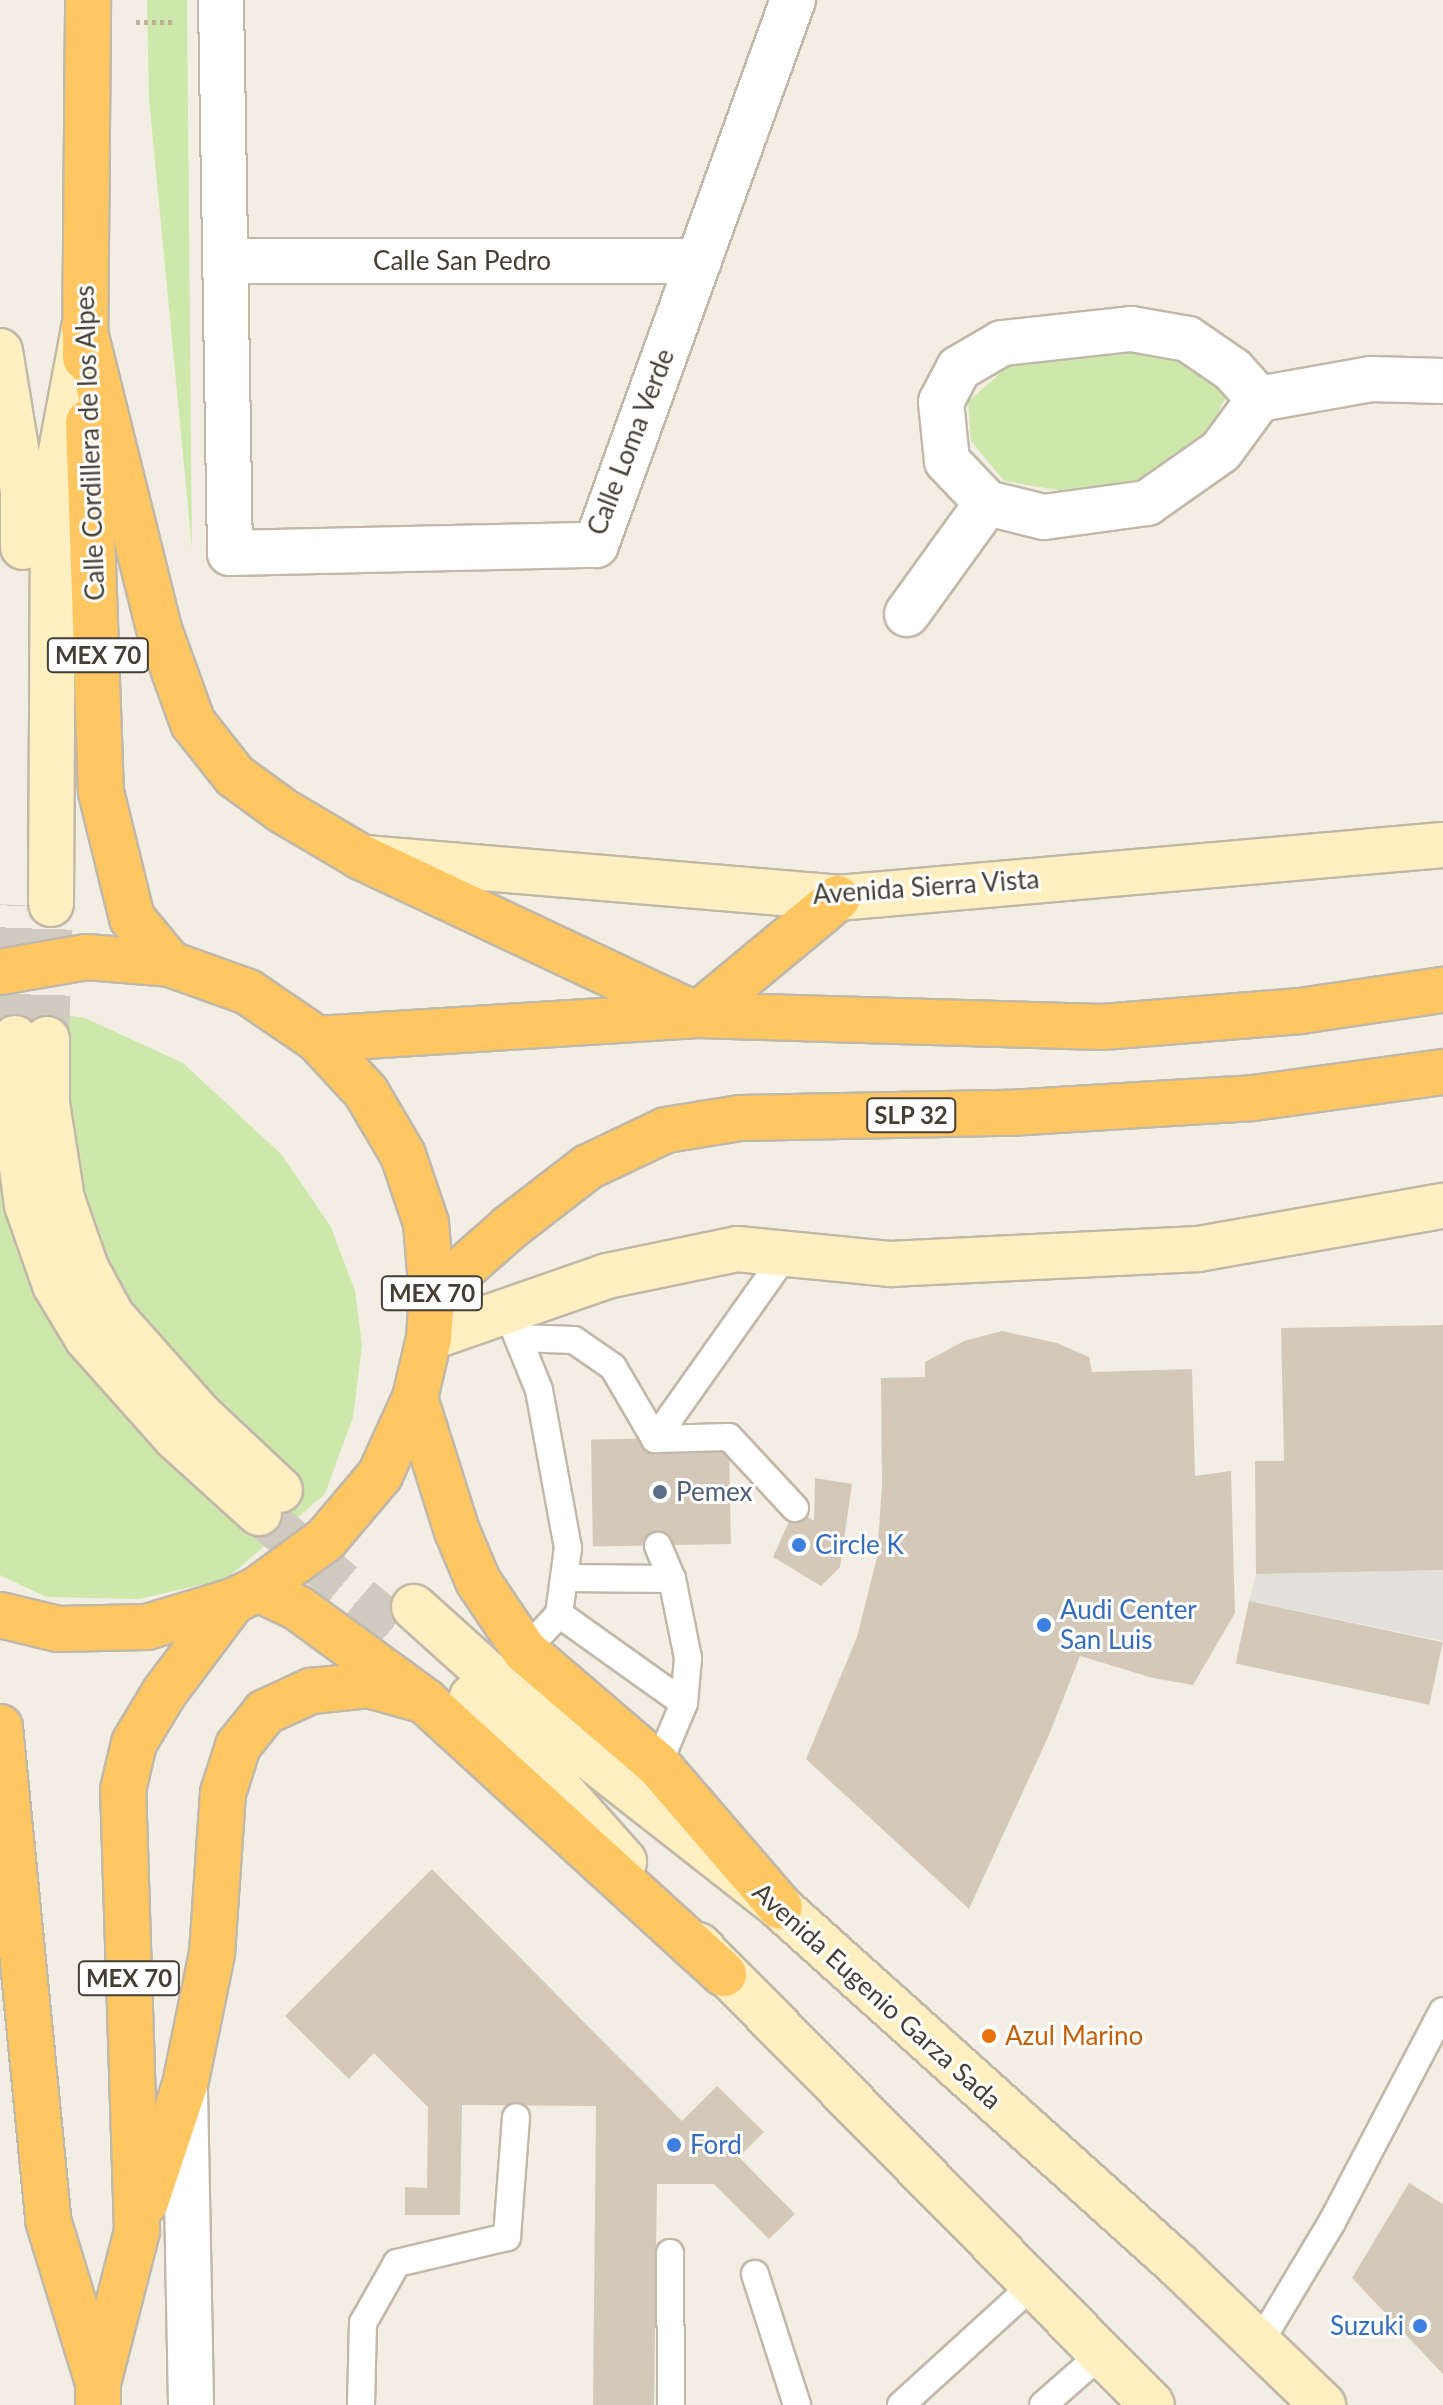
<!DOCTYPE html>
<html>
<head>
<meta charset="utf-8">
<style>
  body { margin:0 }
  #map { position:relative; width:1443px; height:2405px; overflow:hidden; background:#f2eee4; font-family:Lato,sans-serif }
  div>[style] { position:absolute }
  .green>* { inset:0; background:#cee8ab }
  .parking>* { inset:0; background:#e3e0dc }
  .building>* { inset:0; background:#d4c9b9; transform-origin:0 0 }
  .secondary-tunnel>* { height:44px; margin-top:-22px; transform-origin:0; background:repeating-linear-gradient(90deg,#cfcbc1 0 44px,transparent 0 66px) }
  .path>* { height:5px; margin-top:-2.5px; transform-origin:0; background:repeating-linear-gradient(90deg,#c0b197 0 4px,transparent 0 8px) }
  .roads { filter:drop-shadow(2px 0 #c1b8a9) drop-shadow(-2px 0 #c1b8a9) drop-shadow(0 2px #c1b8a9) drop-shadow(0 -2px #c1b8a9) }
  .lane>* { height:26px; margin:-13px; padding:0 13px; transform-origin:13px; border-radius:13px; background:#fff }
  .street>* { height:44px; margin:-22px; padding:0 22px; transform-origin:22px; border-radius:22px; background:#fff }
  .secondary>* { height:44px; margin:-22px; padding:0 22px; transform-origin:22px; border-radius:22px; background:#ffefc1 }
  .highway>* { height:44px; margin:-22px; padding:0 22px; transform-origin:22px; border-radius:22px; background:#ffc762 }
  .dots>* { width:22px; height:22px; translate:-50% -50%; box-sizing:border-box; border:4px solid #fff; border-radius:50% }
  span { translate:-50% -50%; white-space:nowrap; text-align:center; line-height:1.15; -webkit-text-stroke:6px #fff; paint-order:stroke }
  .shield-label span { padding:2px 6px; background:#fff; border:2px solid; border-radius:6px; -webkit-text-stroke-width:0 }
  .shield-label { font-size:24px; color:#443e34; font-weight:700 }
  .street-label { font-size:26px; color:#443e34 }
  .service-label { font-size:26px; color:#4e5e75 }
  .left { translate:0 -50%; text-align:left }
  .shop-label { font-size:26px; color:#366cbe }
  .right { translate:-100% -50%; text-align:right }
  .food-label { font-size:26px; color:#c56008 }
</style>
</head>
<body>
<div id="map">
  <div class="green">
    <div style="clip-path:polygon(147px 0,187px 0,192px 549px,149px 99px)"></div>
    <div style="clip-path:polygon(1152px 347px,1195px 364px,1226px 397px,1200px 446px,1137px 483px,1063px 491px,1004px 481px,971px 441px,968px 402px,1007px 367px,1089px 353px)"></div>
    <div style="clip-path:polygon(29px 1009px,85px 1018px,183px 1063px,282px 1155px,331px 1227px,355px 1291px,362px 1345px,353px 1417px,325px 1494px,226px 1579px,139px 1599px,46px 1597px,0 1575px,0 1015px)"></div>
  </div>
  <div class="parking">
    <div style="clip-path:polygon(1443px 1570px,1443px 1641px,1249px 1601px,1256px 1574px)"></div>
  </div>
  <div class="building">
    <div style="clip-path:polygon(1443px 1325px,1443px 1570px,1256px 1574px,1255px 1461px,1284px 1461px,1281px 1328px)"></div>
    <div style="clip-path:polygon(1002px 1331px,1057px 1343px,1089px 1357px,1092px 1372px,1192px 1369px,1195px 1476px,1231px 1471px,1235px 1613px,1193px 1685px,1153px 1678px,1080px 1656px,1049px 1735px,969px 1909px,806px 1759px,857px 1637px,877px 1557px,882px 1484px,881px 1378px,925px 1377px,925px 1362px,964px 1341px)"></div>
    <div style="left:729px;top:1437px;width:107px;height:138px;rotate:89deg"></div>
    <div style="clip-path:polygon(815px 1478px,852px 1484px,840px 1567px,821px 1586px,773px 1557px,795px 1508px,814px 1521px)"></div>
    <div style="left:1249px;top:1601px;width:198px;height:64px;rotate:12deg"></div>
    <div style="clip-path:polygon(432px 1869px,682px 2121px,717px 2086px,764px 2132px,739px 2157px,795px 2214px,769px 2239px,714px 2184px,657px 2184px,654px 2405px,593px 2405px,596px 2106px,462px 2105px,460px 2215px,405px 2215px,405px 2187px,427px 2188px,428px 2107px,374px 2053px,349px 2079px,285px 2016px)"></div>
    <div style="clip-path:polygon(1409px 2183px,1443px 2204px,1443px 2374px,1352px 2278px)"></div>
  </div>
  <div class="secondary-tunnel">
    <div style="left:15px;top:1038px;width:133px;rotate:-87.4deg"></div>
    <div style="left:47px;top:1039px;width:135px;rotate:-88.3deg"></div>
    <div style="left:259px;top:1513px;width:180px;rotate:40.3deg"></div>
  </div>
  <div class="path">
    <div style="left:136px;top:22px;width:38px"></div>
  </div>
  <div class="roads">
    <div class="lane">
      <div style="left:786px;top:1254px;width:227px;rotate:125.3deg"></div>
      <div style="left:655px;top:1439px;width:74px;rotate:-1.5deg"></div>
      <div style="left:729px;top:1437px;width:97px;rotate:47.1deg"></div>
      <div style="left:507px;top:1311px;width:85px;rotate:67.9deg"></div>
      <div style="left:539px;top:1390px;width:161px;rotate:79.6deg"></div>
      <div style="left:568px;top:1548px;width:67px;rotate:97.8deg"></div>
      <div style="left:559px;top:1614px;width:50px;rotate:132.6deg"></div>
      <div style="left:518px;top:1338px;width:56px;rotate:2deg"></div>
      <div style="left:574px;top:1340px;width:47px;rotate:34.7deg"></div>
      <div style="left:613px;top:1367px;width:83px;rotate:59.7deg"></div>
      <div style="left:566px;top:1578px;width:106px;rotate:0.5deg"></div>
      <div style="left:559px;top:1614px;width:153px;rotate:35.5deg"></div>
      <div style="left:658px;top:1765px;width:67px;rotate:-67.2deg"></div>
      <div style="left:684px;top:1703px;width:45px;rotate:-84.9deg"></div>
      <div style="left:688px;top:1658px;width:81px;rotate:-101.4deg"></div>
      <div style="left:672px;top:1579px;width:36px;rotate:-113deg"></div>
      <div style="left:670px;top:2253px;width:152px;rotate:89.6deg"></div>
      <div style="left:755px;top:2274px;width:138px;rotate:72.2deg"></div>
      <div style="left:1259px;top:2344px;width:142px;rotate:-59.1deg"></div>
      <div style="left:1332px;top:2222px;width:238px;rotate:-62.3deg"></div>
      <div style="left:361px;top:2405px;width:82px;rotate:-88.6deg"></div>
      <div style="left:363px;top:2323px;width:69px;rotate:-60.5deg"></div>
      <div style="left:397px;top:2263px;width:113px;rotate:-13.3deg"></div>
      <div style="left:507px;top:2237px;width:120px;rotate:-85.7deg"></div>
      <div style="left:901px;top:2405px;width:178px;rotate:-42.3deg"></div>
      <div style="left:1043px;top:2405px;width:77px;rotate:-41.3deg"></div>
    </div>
    <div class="street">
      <div style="left:221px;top:0;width:553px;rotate:89.07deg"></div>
      <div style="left:230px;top:553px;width:366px;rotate:-1.3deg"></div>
      <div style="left:596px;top:545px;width:580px;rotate:-70.13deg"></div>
      <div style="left:225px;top:261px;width:474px"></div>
      <div style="left:1259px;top:399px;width:39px;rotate:-132deg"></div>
      <div style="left:1233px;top:370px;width:55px;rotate:-145.4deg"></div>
      <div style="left:1188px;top:339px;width:58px;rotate:-170deg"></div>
      <div style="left:1131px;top:329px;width:130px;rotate:173.8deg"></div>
      <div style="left:1002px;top:343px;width:50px;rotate:149.8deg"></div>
      <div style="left:959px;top:368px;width:38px;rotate:118deg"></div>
      <div style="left:941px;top:402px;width:59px;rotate:84.2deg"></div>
      <div style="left:947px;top:461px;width:58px;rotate:46.4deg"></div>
      <div style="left:987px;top:503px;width:59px;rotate:13.8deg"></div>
      <div style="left:1044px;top:517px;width:104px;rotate:-7.7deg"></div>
      <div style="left:1147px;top:503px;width:90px;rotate:-35.1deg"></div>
      <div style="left:1221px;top:451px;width:64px;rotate:-53.8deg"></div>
      <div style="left:1259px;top:399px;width:114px;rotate:-10.1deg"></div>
      <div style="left:1371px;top:379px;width:72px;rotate:1.6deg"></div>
      <div style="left:907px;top:614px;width:137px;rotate:-54.2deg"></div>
      <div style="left:185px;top:2091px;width:314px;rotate:88.9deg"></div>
    </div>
    <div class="secondary">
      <div style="left:0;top:351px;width:143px;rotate:80.7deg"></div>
      <div style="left:23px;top:492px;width:55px;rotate:90deg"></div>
      <div style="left:365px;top:858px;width:475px;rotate:4.8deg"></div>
      <div style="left:838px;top:898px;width:607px;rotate:-5.01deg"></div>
      <div style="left:51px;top:904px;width:410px;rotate:-89.7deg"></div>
      <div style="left:53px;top:494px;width:169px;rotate:-79.4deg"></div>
      <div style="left:15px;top:1038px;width:71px;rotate:90.8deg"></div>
      <div style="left:14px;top:1109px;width:97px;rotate:82.3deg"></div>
      <div style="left:27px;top:1205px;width:85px;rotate:70.7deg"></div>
      <div style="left:55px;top:1285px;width:62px;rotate:58.9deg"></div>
      <div style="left:87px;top:1338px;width:134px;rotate:48.3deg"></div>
      <div style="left:176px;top:1438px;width:112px;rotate:42.1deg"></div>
      <div style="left:47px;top:1039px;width:65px;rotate:90deg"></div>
      <div style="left:47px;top:1104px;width:96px;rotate:81deg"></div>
      <div style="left:62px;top:1199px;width:73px;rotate:70.8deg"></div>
      <div style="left:86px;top:1268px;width:55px;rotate:61.6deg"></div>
      <div style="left:112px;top:1316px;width:131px;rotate:48.4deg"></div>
      <div style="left:199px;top:1414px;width:111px;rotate:43.2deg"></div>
      <div style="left:429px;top:1338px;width:188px;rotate:-19.2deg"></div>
      <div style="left:607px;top:1276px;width:133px;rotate:-11.7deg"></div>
      <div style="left:737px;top:1249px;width:155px;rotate:5.6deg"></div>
      <div style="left:891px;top:1264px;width:307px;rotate:-2.8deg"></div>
      <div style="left:1198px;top:1249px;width:249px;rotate:-10deg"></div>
      <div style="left:414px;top:1607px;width:148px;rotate:42deg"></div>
      <div style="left:524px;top:1706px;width:325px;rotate:38.1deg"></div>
      <div style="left:780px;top:1907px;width:535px;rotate:41.97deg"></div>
      <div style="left:1178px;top:2265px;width:202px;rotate:44deg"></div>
      <div style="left:472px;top:1697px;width:43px;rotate:42.2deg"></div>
      <div style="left:504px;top:1726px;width:181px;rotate:48.4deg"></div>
      <div style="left:698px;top:1945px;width:646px;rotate:45.38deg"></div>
    </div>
    <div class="highway">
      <div style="left:84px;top:328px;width:313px;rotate:76deg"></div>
      <div style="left:160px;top:632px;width:97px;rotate:70.1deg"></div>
      <div style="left:193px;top:723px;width:68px;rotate:51.6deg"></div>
      <div style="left:235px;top:776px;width:59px;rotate:36.1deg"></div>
      <div style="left:283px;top:811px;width:91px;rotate:30.5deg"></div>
      <div style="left:361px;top:857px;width:365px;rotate:25.2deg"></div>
      <div style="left:85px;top:358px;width:358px;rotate:-89.5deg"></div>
      <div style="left:88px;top:422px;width:370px;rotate:88deg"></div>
      <div style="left:101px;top:792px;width:130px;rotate:76.2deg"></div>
      <div style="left:132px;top:918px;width:60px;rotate:50.4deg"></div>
      <div style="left:0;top:972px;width:88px;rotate:-9.8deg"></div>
      <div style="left:87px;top:957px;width:83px;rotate:4.8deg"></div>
      <div style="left:170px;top:964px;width:83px;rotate:19.7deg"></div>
      <div style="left:248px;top:992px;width:83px;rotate:34.3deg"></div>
      <div style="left:317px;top:1039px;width:72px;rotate:47.2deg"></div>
      <div style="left:366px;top:1092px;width:73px;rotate:59.6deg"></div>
      <div style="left:403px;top:1155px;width:72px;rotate:71.3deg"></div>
      <div style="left:426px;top:1223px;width:73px;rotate:85.3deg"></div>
      <div style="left:432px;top:1296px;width:42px;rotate:94.1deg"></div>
      <div style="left:429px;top:1338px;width:62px;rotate:103.1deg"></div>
      <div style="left:415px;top:1398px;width:85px;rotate:114.4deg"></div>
      <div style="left:380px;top:1475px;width:84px;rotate:130.2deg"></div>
      <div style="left:326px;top:1539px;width:84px;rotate:143.7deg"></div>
      <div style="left:258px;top:1589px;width:28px;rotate:154deg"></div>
      <div style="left:233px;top:1601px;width:90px;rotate:163.2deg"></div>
      <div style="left:147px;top:1627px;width:89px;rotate:178.7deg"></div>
      <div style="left:58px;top:1629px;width:60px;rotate:-166.4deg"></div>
      <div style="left:697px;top:1015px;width:183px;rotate:-39.7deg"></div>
      <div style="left:317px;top:1039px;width:381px;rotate:-3.6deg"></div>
      <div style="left:697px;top:1015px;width:405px;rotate:1.7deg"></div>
      <div style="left:1102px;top:1027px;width:199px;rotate:-4.6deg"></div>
      <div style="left:1300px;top:1011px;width:145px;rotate:-8.4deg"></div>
      <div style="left:432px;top:1296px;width:103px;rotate:-41.4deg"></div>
      <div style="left:509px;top:1228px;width:100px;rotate:-37.7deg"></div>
      <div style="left:588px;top:1167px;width:86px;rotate:-25.4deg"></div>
      <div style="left:666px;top:1130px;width:75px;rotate:-9.2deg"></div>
      <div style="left:740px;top:1118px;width:269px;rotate:-1.1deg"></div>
      <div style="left:1009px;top:1113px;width:244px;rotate:-3.5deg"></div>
      <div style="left:1253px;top:1098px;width:192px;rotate:-7.8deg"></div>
      <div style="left:415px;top:1398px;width:139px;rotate:72.5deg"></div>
      <div style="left:457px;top:1531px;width:54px;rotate:67.2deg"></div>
      <div style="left:478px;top:1581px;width:84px;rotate:56.1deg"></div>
      <div style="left:525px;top:1651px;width:175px;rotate:40.6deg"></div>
      <div style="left:658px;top:1765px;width:187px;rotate:49.3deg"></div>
      <div style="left:258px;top:1589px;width:44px;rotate:25.4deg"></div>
      <div style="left:298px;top:1608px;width:157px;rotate:36.2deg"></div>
      <div style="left:425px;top:1701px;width:405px;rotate:42.4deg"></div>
      <div style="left:0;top:1727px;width:495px;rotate:84.4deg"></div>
      <div style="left:48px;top:2220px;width:170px;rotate:72.9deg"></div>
      <div style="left:146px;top:2202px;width:123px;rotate:-71.6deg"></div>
      <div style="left:185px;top:2085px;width:134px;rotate:-78.4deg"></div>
      <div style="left:212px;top:1954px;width:161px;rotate:-86.1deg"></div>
      <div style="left:223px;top:1793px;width:49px;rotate:-72.3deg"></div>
      <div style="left:238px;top:1746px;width:43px;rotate:-51.5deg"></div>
      <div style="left:265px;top:1712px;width:51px;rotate:-24.5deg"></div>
      <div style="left:311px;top:1691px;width:58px;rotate:-5.9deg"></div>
      <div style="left:369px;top:1685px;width:58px;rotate:15.9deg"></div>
      <div style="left:98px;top:2405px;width:22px;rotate:-90deg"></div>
      <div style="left:98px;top:2383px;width:157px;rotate:-75.6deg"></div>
      <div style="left:137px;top:2231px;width:441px;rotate:-91.8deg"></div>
      <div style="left:123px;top:1790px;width:48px;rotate:-76.8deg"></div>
      <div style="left:134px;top:1743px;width:58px;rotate:-59deg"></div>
      <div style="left:164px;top:1693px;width:115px;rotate:-53.1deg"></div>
    </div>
  </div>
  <div class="dots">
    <div style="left:660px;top:1492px;background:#5c6f8a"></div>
    <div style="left:799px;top:1545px;background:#3f7fe0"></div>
    <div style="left:1044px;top:1625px;background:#3f7fe0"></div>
    <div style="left:989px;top:2036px;background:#e8710a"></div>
    <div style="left:674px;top:2145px;background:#3f7fe0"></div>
    <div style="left:1420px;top:2326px;background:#3f7fe0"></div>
  </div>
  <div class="shield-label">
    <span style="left:98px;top:655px">MEX 70</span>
    <span style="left:911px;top:1115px">SLP 32</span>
    <span style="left:432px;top:1293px">MEX 70</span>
    <span style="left:129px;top:1978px">MEX 70</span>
  </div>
  <div class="street-label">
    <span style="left:462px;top:261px">Calle San Pedro</span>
    <span style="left:631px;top:442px;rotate:-69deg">Calle Loma Verde</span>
    <span style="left:90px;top:443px;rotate:-92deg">Calle Cordillera de los Alpes</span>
    <span style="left:926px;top:887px;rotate:-4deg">Avenida Sierra Vista</span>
    <span style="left:877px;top:1996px;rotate:42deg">Avenida Eugenio Garza Sada</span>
  </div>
  <div class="service-label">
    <span class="left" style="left:676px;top:1492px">Pemex</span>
  </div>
  <div class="shop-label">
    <span class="left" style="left:815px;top:1545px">Circle K</span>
    <span class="left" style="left:1060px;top:1625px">Audi Center<br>San Luis</span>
    <span class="left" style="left:690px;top:2145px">Ford</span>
    <span class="right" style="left:1404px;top:2326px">Suzuki</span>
  </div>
  <div class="food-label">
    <span class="left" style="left:1005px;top:2036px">Azul Marino</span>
  </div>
</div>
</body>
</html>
